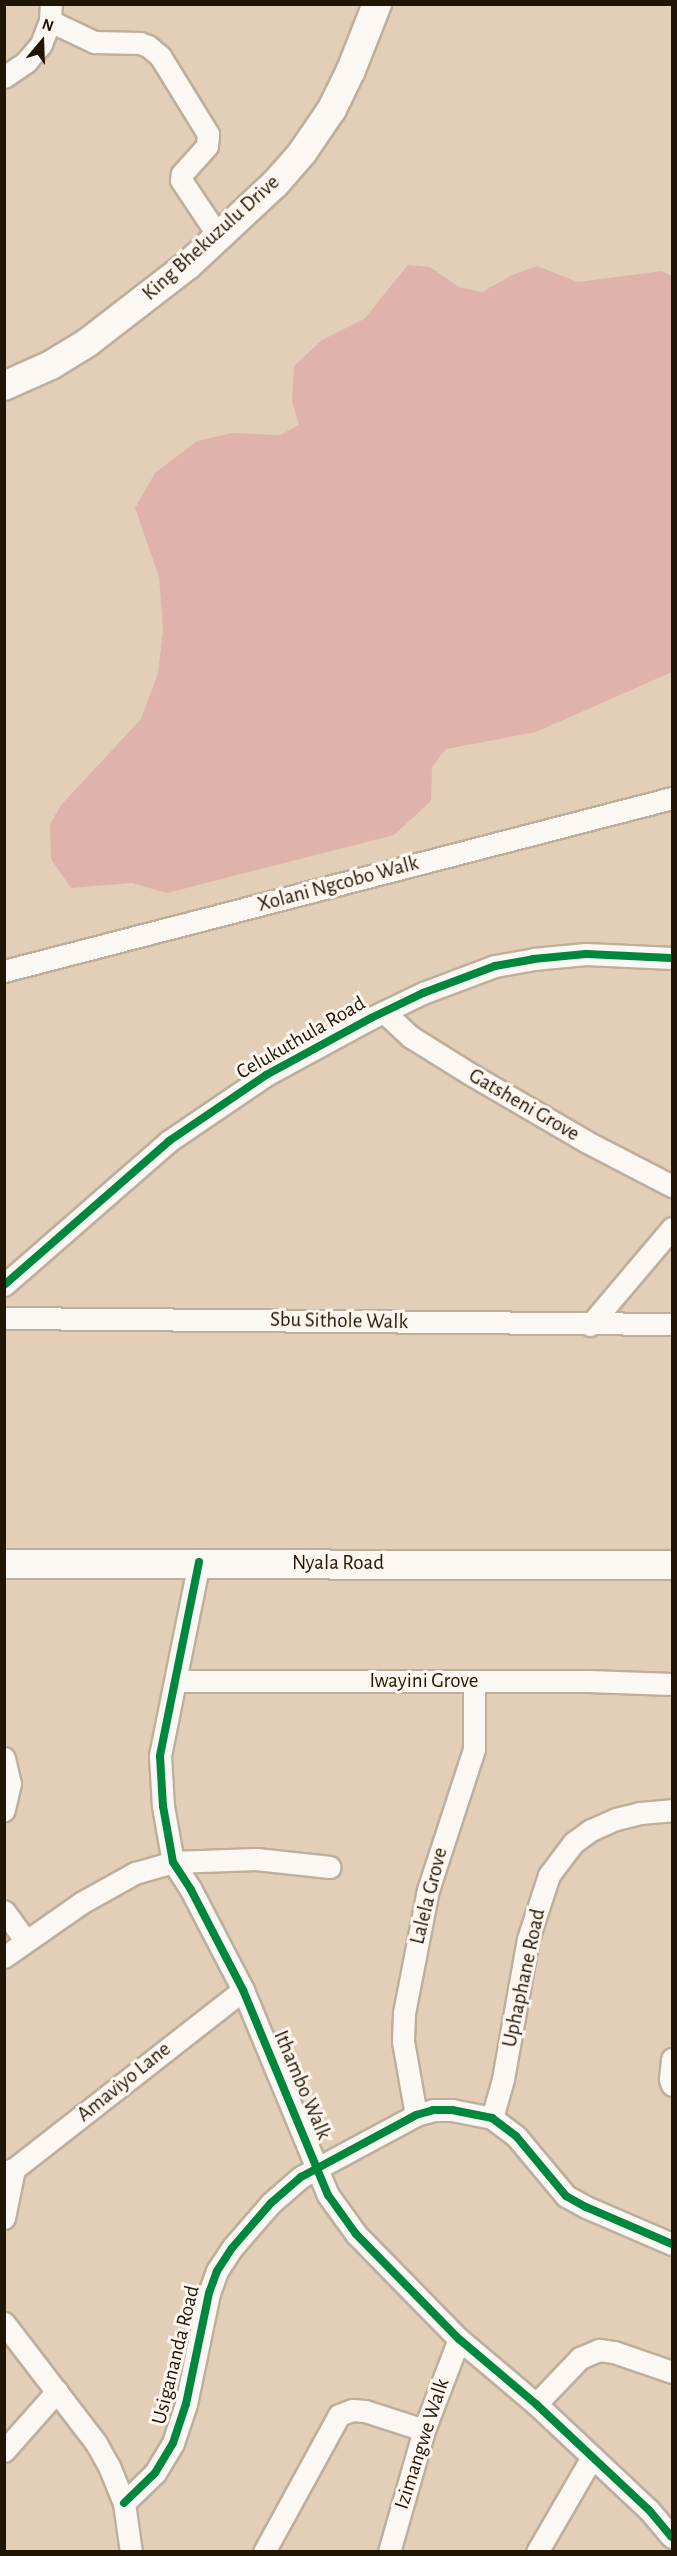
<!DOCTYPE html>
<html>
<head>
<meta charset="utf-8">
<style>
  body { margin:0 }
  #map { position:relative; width:677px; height:2556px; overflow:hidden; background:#e3cfb8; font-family:"Alegreya Sans",sans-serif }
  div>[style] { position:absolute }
  .green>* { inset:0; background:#e0b2ac }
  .roads { filter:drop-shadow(2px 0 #beaf9c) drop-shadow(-2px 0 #beaf9c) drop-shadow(0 2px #beaf9c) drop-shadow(0 -2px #beaf9c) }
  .street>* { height:21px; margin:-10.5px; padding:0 10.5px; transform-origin:10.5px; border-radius:10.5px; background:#fbf8f4 }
  .secondary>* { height:28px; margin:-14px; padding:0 14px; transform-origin:14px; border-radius:14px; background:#fbf8f4 }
  .cycleway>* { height:8px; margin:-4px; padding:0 4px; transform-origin:4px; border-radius:4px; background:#00873e }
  span { translate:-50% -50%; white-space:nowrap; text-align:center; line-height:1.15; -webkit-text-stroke:6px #fff7ef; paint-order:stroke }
  .street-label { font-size:21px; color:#211505 }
  .frame { position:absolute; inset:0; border:6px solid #211505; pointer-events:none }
  .north { position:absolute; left:12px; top:12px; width:60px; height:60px; -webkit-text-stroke:4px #fff7ef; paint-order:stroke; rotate:19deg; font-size:16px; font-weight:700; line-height:24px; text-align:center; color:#211505 }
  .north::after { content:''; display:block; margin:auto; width:21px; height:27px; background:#211505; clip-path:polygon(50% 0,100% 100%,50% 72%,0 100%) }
</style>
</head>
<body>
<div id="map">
  <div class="green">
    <div style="clip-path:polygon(408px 265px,430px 267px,459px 287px,482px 292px,512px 275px,537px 266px,578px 282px,662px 271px,672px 276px,672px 672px,536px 732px,446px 749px,432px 767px,431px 801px,394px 835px,167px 893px,132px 883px,71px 888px,51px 859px,50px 824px,62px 804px,141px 719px,158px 673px,163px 630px,159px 577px,135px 508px,155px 473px,197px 441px,232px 433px,280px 435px,299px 425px,292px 401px,294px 366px,322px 340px,364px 319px)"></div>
  </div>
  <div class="roads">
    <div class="street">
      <div style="left:50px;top:21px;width:49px;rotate:25.5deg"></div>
      <div style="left:94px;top:42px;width:46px;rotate:1.2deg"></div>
      <div style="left:140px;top:43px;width:9px;rotate:21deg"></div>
      <div style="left:148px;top:46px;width:16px;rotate:40deg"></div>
      <div style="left:160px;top:56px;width:92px;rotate:58.4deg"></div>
      <div style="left:208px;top:134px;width:12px;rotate:95deg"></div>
      <div style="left:207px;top:146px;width:38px;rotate:132deg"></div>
      <div style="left:182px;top:174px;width:6px;rotate:99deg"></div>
      <div style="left:181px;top:180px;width:69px;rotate:56.3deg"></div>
      <div style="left:4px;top:77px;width:27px;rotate:-34deg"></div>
      <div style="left:26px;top:62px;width:23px;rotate:-50deg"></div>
      <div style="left:41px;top:44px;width:25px;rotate:-69deg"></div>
      <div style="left:50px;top:21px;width:17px;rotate:-87deg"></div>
      <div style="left:4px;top:971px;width:690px;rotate:-14.52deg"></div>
      <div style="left:384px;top:1012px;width:37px;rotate:43deg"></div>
      <div style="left:411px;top:1037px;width:72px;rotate:31.9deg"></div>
      <div style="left:472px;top:1075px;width:133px;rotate:30.2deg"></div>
      <div style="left:587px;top:1142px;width:96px;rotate:27.4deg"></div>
      <div style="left:4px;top:1285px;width:219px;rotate:-41.1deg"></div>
      <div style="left:169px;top:1141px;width:117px;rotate:-34.2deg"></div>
      <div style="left:266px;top:1075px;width:119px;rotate:-28.5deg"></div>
      <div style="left:371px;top:1018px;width:58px;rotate:-25.7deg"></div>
      <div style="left:423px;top:993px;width:77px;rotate:-20.6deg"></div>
      <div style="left:495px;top:966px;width:39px;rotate:-10deg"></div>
      <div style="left:533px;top:959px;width:53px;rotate:-5.4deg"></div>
      <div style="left:586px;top:954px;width:86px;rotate:2.7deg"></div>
      <div style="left:4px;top:1318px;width:668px;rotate:0.51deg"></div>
      <div style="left:590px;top:1325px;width:127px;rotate:-49.8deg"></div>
      <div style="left:199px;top:1562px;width:198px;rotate:101.4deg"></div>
      <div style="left:160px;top:1756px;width:50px;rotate:86.6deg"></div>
      <div style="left:163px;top:1806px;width:57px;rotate:79.9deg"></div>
      <div style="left:173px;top:1862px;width:33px;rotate:57deg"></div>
      <div style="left:191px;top:1890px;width:113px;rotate:62.5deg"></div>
      <div style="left:243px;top:1990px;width:222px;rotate:67.5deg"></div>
      <div style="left:328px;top:2195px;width:48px;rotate:54.3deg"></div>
      <div style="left:356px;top:2234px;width:147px;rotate:45.6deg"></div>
      <div style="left:459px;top:2339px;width:101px;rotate:40.2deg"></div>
      <div style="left:536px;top:2404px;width:155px;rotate:43.2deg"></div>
      <div style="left:649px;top:2510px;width:35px;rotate:50deg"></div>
      <div style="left:176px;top:1681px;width:412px"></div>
      <div style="left:588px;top:1681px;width:84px;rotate:2deg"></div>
      <div style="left:4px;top:1758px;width:26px;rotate:77deg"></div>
      <div style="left:10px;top:1783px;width:28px;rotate:103deg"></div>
      <div style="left:4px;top:1911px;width:37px;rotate:54deg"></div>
      <div style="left:4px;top:1957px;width:94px;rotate:-35deg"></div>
      <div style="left:81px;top:1903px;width:62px;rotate:-29.1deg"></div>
      <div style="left:135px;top:1873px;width:40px;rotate:-16deg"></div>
      <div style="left:173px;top:1862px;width:83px;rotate:-2.1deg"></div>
      <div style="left:256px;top:1859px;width:74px;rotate:6.2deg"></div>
      <div style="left:672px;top:2059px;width:20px;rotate:96deg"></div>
      <div style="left:670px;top:2079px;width:6px;rotate:72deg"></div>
      <div style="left:416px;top:2115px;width:75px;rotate:-100deg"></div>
      <div style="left:403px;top:2041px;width:28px;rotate:-88deg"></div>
      <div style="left:404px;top:2013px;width:125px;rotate:-79deg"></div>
      <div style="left:428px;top:1890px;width:148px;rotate:-71.9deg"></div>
      <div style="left:474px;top:1749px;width:68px;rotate:-90deg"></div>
      <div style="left:492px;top:2118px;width:41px;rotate:-74.2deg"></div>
      <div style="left:503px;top:2079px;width:142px;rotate:-79.9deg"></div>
      <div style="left:528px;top:1939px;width:67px;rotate:-71.8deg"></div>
      <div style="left:549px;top:1875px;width:40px;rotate:-53deg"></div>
      <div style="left:573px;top:1843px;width:22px;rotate:-36deg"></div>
      <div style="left:591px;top:1830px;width:27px;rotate:-24deg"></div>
      <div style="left:616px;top:1819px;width:25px;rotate:-14deg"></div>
      <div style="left:640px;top:1813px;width:32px;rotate:-5deg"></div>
      <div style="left:4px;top:2172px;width:10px;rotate:-17deg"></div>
      <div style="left:14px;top:2169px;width:291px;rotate:-38deg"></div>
      <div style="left:4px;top:2218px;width:50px;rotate:-78.5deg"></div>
      <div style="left:4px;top:2323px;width:151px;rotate:52.5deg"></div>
      <div style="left:96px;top:2443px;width:26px;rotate:61deg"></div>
      <div style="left:109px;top:2466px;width:40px;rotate:68deg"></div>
      <div style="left:124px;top:2503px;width:49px;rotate:81.9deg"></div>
      <div style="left:536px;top:2404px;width:64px;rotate:-46.3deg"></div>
      <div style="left:580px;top:2358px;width:21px;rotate:-23deg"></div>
      <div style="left:599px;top:2350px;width:15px;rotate:8deg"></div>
      <div style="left:614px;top:2352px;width:61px;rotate:19deg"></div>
      <div style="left:4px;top:2451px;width:80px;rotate:-48.5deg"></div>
      <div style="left:124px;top:2503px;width:43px;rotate:-44.1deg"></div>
      <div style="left:155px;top:2473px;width:35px;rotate:-59deg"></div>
      <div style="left:173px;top:2443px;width:41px;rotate:-71.6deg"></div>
      <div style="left:186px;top:2404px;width:113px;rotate:-78.3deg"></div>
      <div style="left:209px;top:2293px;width:23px;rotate:-70deg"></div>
      <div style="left:217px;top:2271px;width:27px;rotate:-57deg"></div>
      <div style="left:232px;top:2248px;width:60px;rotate:-49.1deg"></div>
      <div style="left:271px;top:2203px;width:40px;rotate:-41deg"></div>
      <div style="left:301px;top:2177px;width:131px;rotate:-28.3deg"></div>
      <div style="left:416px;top:2115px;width:18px;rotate:-16deg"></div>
      <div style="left:433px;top:2110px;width:19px"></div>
      <div style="left:452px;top:2110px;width:41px;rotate:11.3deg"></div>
      <div style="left:492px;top:2118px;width:30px;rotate:37deg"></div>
      <div style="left:516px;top:2136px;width:78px;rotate:50.2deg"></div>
      <div style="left:566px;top:2196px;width:23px;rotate:29deg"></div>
      <div style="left:586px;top:2207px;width:94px;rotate:23.3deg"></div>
      <div style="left:264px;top:2552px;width:156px;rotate:-61.3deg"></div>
      <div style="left:339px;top:2415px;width:14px;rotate:-21deg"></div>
      <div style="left:352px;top:2410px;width:13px;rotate:4deg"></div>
      <div style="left:365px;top:2411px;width:62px;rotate:17.9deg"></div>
      <div style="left:389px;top:2552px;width:127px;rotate:-74deg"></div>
      <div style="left:424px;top:2430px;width:97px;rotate:-69deg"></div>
      <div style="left:537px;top:2552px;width:110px;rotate:-59.9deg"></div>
    </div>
    <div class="secondary">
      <div style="left:4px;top:386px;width:51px;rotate:-24.1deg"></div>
      <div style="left:51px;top:365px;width:42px;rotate:-31.4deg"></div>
      <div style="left:87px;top:343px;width:128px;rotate:-37.7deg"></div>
      <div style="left:188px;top:265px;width:119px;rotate:-43deg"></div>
      <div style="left:275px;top:184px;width:41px;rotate:-48.9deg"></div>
      <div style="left:302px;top:153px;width:53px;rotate:-55.7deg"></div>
      <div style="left:332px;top:109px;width:43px;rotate:-64deg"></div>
      <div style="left:351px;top:70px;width:71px;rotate:-68.5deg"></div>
      <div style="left:4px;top:1564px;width:668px;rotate:0.09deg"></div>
    </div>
  </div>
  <div class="cycleway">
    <div style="left:4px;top:1285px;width:219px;rotate:-41.1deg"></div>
    <div style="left:169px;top:1141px;width:117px;rotate:-34.2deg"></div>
    <div style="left:266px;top:1075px;width:119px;rotate:-28.5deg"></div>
    <div style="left:371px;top:1018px;width:58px;rotate:-25.7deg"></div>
    <div style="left:423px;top:993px;width:77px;rotate:-20.6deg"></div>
    <div style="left:495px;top:966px;width:39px;rotate:-10deg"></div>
    <div style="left:533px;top:959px;width:53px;rotate:-5.4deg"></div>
    <div style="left:586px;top:954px;width:86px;rotate:2.7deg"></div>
    <div style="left:199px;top:1562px;width:198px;rotate:101.4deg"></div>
    <div style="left:160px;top:1756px;width:50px;rotate:86.6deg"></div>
    <div style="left:163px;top:1806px;width:57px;rotate:79.9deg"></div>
    <div style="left:173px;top:1862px;width:33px;rotate:57deg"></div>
    <div style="left:191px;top:1890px;width:113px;rotate:62.5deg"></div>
    <div style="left:243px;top:1990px;width:222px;rotate:67.5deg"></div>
    <div style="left:328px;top:2195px;width:48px;rotate:54.3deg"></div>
    <div style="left:356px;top:2234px;width:147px;rotate:45.6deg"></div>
    <div style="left:459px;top:2339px;width:101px;rotate:40.2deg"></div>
    <div style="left:536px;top:2404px;width:155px;rotate:43.2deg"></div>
    <div style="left:649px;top:2510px;width:35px;rotate:50deg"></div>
    <div style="left:124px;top:2503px;width:43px;rotate:-44.1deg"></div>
    <div style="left:155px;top:2473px;width:35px;rotate:-59deg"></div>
    <div style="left:173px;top:2443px;width:41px;rotate:-71.6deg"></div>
    <div style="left:186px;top:2404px;width:113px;rotate:-78.3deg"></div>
    <div style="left:209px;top:2293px;width:23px;rotate:-70deg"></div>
    <div style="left:217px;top:2271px;width:27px;rotate:-57deg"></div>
    <div style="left:232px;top:2248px;width:60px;rotate:-49.1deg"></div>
    <div style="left:271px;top:2203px;width:40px;rotate:-41deg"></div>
    <div style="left:301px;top:2177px;width:131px;rotate:-28.3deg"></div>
    <div style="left:416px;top:2115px;width:18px;rotate:-16deg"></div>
    <div style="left:433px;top:2110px;width:19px"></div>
    <div style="left:452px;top:2110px;width:41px;rotate:11.3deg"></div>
    <div style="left:492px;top:2118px;width:30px;rotate:37deg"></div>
    <div style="left:516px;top:2136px;width:78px;rotate:50.2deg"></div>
    <div style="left:566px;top:2196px;width:23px;rotate:29deg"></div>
    <div style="left:586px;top:2207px;width:94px;rotate:23.3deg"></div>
  </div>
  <div class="street-label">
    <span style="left:211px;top:238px;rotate:-42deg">King Bhekuzulu Drive</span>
    <span style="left:338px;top:884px;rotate:-15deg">Xolani Ngcobo Walk</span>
    <span style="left:301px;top:1038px;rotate:-30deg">Celukuthula Road</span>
    <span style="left:524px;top:1105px;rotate:30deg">Gatsheni Grove</span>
    <span style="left:339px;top:1321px;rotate:1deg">Sbu Sithole Walk</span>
    <span style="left:338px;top:1563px">Nyala Road</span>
    <span style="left:424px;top:1681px">Iwayini Grove</span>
    <span style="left:429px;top:1896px;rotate:-76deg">Lalela Grove</span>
    <span style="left:524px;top:1978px;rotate:-78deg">Uphaphane Road</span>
    <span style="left:124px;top:2082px;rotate:-39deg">Amaviyo Lane</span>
    <span style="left:302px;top:2085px;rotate:67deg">Ithambo Walk</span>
    <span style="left:176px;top:2355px;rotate:-76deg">Usigananda Road</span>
    <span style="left:422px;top:2444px;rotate:-72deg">Izimangwe Walk</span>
  </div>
  <div class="frame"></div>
  <div class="north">N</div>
</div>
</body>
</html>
